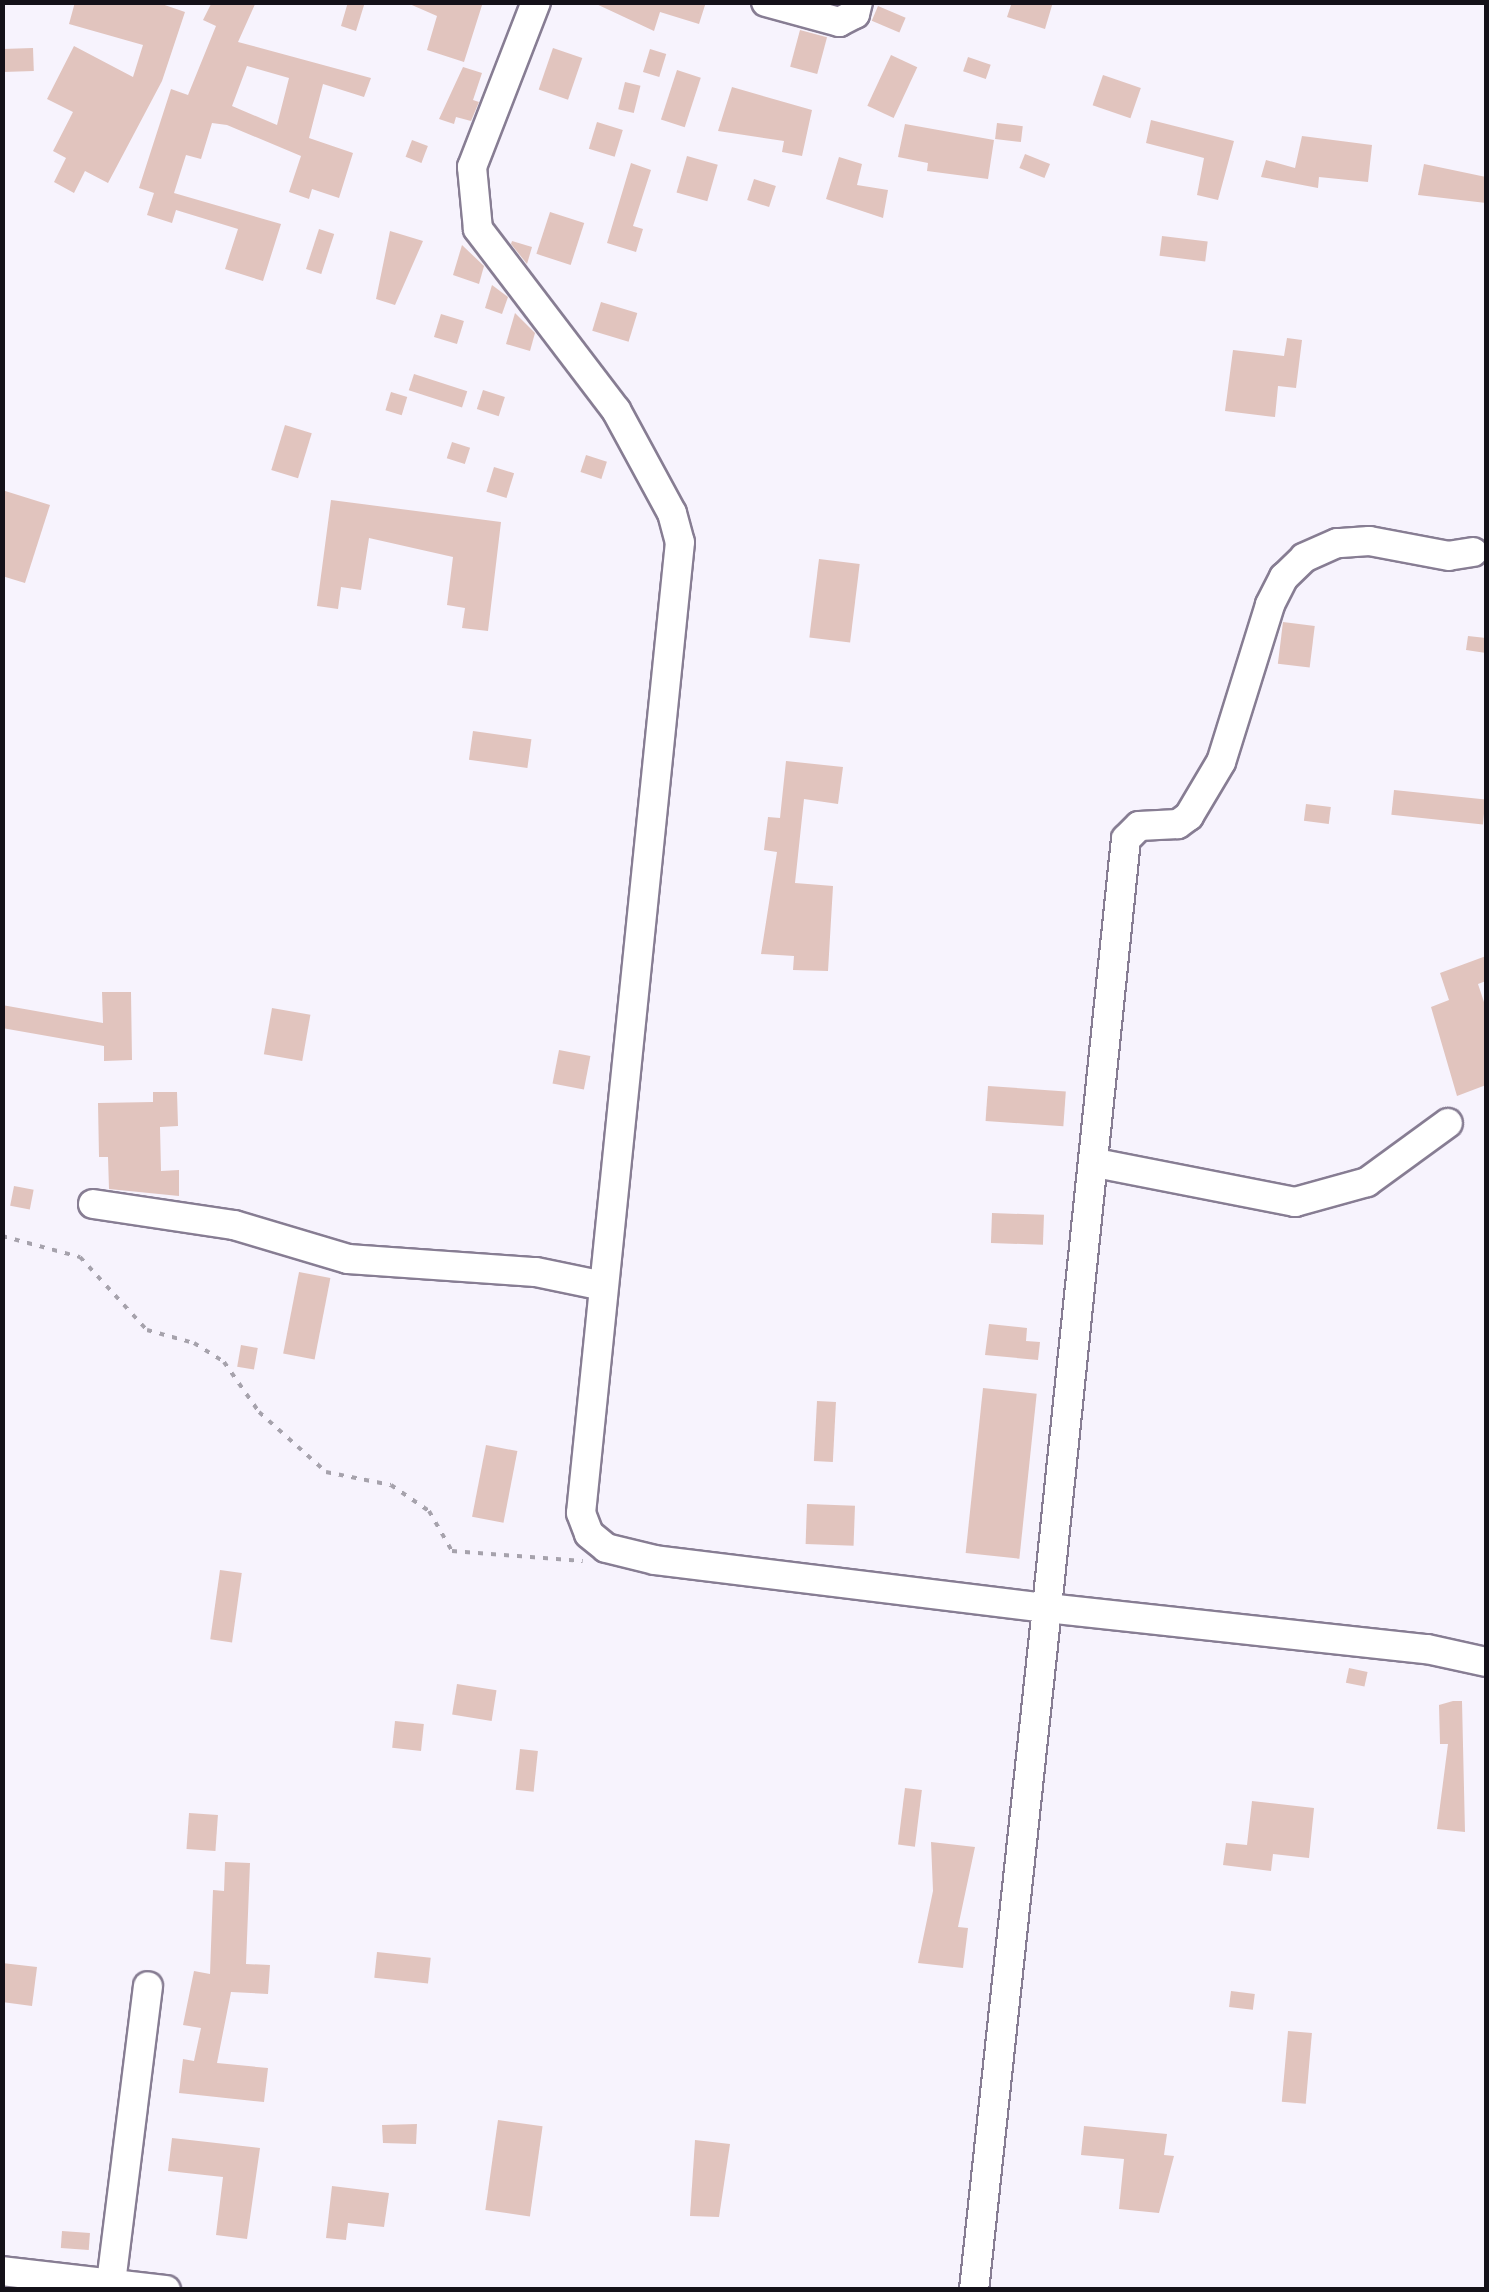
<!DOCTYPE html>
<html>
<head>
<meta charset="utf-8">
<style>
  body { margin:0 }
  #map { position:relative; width:1489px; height:2292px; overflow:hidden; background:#f7f3fd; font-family:"Public Sans",sans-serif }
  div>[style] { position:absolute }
  .building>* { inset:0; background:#e1c4be; transform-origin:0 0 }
  .path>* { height:4px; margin-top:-2px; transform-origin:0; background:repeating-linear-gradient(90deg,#a6a2ac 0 5px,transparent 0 13px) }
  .roads { filter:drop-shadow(2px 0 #877d93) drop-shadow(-2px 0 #877d93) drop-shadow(0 2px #877d93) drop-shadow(0 -2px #877d93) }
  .minor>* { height:28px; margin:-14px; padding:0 14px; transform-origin:14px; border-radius:14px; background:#fff }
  span { translate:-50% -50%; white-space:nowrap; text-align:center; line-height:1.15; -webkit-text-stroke:8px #fff; paint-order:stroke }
  .frame { position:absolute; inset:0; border:5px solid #141119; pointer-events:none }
</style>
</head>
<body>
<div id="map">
  <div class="building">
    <div style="clip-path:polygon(75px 2px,156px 2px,185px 12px,162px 81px,108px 183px,85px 171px,74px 193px,54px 182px,66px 158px,53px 151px,73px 112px,47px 99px,74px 46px,133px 77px,143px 45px,69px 24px)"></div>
    <div style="clip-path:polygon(evenodd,212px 2px,256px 2px,238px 42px,371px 78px,364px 97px,323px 84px,309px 138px,353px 153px,339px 198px,312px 189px,309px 199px,289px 192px,301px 156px,227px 125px,212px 123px,201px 159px,186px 155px,174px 193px,281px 224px,263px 281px,225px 269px,238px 229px,176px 210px,172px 223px,147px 215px,154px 193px,139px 188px,171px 89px,188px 95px,216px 26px,203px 20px,212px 2px,247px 66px,289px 78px,277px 125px,232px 106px,247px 66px)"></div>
    <div style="clip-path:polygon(348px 2px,365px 2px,356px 31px,341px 26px)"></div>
    <div style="clip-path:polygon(405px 2px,483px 2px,464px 62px,427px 50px,437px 16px)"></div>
    <div style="clip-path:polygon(592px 2px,706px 2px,699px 24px,660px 12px,654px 31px)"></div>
    <div style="clip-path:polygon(1012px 2px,1053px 2px,1045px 29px,1007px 17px)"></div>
    <div style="left:878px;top:6px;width:30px;height:16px;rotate:23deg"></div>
    <div style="left:800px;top:30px;width:28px;height:38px;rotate:15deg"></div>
    <div style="left:33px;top:48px;width:23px;height:31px;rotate:88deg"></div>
    <div style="left:553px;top:48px;width:31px;height:44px;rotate:19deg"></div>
    <div style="left:650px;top:49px;width:17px;height:24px;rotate:17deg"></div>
    <div style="left:891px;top:55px;width:29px;height:56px;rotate:25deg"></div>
    <div style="left:968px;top:57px;width:24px;height:15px;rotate:19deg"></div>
    <div style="clip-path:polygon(463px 67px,482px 73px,473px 100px,479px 102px,471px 121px,456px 117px,454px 124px,439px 119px)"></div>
    <div style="left:677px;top:70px;width:25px;height:52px;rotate:18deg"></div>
    <div style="left:1103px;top:75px;width:40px;height:32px;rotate:19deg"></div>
    <div style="left:625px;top:82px;width:16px;height:28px;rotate:14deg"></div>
    <div style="clip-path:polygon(732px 87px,812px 110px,802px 156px,782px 152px,784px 141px,718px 131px)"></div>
    <div style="clip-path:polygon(1151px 120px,1234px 141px,1218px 200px,1197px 195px,1204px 158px,1146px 143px)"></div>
    <div style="left:597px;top:122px;width:27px;height:28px;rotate:17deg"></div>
    <div style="left:997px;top:123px;width:26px;height:16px;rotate:7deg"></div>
    <div style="clip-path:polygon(905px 124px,994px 140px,988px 179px,927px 171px,928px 163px,898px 157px)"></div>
    <div style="clip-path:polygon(1302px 136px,1372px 145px,1368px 182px,1319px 177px,1318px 188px,1261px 177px,1266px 160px,1295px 168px)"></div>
    <div style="left:412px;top:140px;width:17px;height:18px;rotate:21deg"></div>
    <div style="left:1025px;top:154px;width:27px;height:15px;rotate:22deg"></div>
    <div style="left:687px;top:156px;width:32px;height:38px;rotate:16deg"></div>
    <div style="clip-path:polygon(839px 157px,862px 164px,857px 185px,888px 190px,883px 218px,826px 199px)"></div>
    <div style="clip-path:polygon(631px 163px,651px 170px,633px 226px,643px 229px,636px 252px,607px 243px)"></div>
    <div style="clip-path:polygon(1424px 164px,1486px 177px,1486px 203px,1418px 195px)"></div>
    <div style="left:754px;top:179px;width:23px;height:22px;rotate:18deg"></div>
    <div style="left:550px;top:212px;width:36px;height:44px;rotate:18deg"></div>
    <div style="left:319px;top:229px;width:16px;height:42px;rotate:18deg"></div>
    <div style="clip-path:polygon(390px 231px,423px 241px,395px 305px,376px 299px)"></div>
    <div style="left:1162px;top:236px;width:46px;height:20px;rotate:7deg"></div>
    <div style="clip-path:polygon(512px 241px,532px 247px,527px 264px,511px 244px)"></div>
    <div style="clip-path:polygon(462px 245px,484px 266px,479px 284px,453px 275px)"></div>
    <div style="clip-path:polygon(492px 285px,508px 297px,502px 314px,485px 308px)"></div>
    <div style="left:601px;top:302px;width:38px;height:30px;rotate:17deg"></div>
    <div style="clip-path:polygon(515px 313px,535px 333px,530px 351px,506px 344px)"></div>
    <div style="left:441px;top:314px;width:24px;height:24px;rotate:17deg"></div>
    <div style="clip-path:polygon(1287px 338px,1302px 340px,1296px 388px,1278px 386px,1275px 417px,1225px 411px,1233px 350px,1284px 356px)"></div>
    <div style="left:414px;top:374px;width:56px;height:17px;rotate:18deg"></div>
    <div style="left:483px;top:390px;width:23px;height:20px;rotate:18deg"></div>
    <div style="left:391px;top:392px;width:17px;height:19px;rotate:17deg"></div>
    <div style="left:285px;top:425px;width:28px;height:47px;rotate:17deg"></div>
    <div style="left:452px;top:442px;width:19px;height:17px;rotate:18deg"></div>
    <div style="left:586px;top:455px;width:22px;height:18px;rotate:18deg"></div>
    <div style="left:494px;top:467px;width:21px;height:26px;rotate:17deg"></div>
    <div style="clip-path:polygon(2px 490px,50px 505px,25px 583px,2px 576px)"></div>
    <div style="clip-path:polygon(331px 500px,501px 522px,488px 631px,462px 628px,465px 608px,447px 605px,453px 557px,369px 538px,361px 590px,341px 587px,338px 609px,317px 606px)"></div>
    <div style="left:819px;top:559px;width:41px;height:79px;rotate:7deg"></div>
    <div style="left:1283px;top:622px;width:32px;height:42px;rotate:7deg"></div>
    <div style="clip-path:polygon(1468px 636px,1486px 638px,1486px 653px,1466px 650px)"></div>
    <div style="left:473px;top:731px;width:59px;height:29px;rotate:8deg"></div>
    <div style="clip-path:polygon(786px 761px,843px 767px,838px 804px,804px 799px,795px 883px,833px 886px,828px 971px,793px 970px,794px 956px,761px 954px,777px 852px,764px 850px,768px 817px,780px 818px)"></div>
    <div style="left:1394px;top:790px;width:92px;height:25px;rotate:6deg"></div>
    <div style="left:1306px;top:804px;width:25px;height:17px;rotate:7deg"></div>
    <div style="clip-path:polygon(1486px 956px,1486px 981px,1478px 984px,1486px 1008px,1486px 1085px,1457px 1096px,1431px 1007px,1449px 1000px,1440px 973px)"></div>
    <div style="clip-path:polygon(102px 992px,131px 992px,132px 1060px,104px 1061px,104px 1046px,2px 1028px,2px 1005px,103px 1023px)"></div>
    <div style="left:272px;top:1008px;width:39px;height:47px;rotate:10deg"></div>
    <div style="left:559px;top:1050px;width:32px;height:34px;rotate:11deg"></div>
    <div style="left:988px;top:1086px;width:78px;height:35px;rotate:4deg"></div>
    <div style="clip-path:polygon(153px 1092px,177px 1092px,178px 1126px,160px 1127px,161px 1171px,179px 1170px,179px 1196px,109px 1189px,108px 1157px,99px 1157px,98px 1103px,153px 1102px)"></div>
    <div style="left:14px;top:1186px;width:20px;height:20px;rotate:11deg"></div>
    <div style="left:992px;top:1213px;width:52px;height:30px;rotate:2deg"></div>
    <div style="left:299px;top:1272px;width:32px;height:83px;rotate:11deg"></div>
    <div style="clip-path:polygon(989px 1324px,1027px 1328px,1026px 1341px,1040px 1342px,1038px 1360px,985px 1355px)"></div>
    <div style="left:241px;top:1345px;width:17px;height:22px;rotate:10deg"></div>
    <div style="left:983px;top:1388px;width:54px;height:166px;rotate:6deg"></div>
    <div style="left:817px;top:1401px;width:19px;height:60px;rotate:3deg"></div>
    <div style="left:486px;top:1445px;width:32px;height:73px;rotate:11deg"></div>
    <div style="left:807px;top:1504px;width:48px;height:40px;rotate:2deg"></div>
    <div style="left:220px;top:1570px;width:22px;height:70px;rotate:8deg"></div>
    <div style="left:1349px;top:1668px;width:19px;height:15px;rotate:12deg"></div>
    <div style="left:457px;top:1684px;width:40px;height:31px;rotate:9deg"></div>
    <div style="clip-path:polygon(1453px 1701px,1462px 1701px,1465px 1832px,1437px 1829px,1448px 1744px,1440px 1744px,1439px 1705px)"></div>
    <div style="left:395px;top:1721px;width:29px;height:27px;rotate:6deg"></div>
    <div style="left:520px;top:1749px;width:18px;height:41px;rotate:6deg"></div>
    <div style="left:905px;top:1788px;width:17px;height:57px;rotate:7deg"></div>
    <div style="clip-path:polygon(1252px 1801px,1314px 1808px,1309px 1858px,1273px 1854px,1271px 1871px,1223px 1865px,1226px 1843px,1247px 1845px)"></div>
    <div style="left:189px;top:1813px;width:29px;height:36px;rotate:4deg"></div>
    <div style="clip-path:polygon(931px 1842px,975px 1847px,958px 1927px,968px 1928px,963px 1968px,918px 1963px,933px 1891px)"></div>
    <div style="clip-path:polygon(225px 1862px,250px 1863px,246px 1964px,270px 1965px,268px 1994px,231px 1992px,217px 2063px,268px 2068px,264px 2102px,179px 2093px,183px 2059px,194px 2061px,201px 2028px,183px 2025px,194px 1971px,210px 1974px,213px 1890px,224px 1891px)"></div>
    <div style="left:377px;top:1952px;width:54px;height:26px;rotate:6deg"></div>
    <div style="clip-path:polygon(2px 1963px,37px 1967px,32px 2006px,2px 2002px)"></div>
    <div style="left:1231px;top:1991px;width:24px;height:16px;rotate:7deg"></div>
    <div style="left:1288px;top:2031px;width:24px;height:71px;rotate:5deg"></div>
    <div style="left:498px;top:2120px;width:45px;height:91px;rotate:8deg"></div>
    <div style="clip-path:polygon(417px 2124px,416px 2144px,383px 2143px,382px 2125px)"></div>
    <div style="clip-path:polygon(1084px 2126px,1167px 2134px,1164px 2155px,1174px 2156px,1159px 2213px,1119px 2209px,1124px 2159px,1081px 2155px)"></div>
    <div style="clip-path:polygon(172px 2138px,260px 2148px,247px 2239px,216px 2235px,223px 2177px,168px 2171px)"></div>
    <div style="clip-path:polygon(695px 2140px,730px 2144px,719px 2217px,690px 2216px)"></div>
    <div style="clip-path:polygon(332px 2186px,389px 2193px,384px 2227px,348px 2223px,346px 2240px,326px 2238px)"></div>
    <div style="left:62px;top:2231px;width:28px;height:17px;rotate:4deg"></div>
  </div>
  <div class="path">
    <div style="left:2px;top:1236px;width:81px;rotate:15.1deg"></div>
    <div style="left:80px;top:1257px;width:99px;rotate:47.5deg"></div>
    <div style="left:147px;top:1330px;width:49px;rotate:15.5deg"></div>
    <div style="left:194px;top:1343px;width:36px;rotate:32deg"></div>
    <div style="left:224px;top:1362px;width:61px;rotate:55deg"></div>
    <div style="left:259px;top:1412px;width:90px;rotate:41.8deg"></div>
    <div style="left:326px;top:1472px;width:66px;rotate:11.3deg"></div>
    <div style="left:391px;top:1485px;width:46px;rotate:34.4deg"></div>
    <div style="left:429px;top:1511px;width:46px;rotate:60.1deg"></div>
    <div style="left:452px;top:1551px;width:131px;rotate:4.4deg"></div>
  </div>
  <div class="roads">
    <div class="minor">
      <div style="left:536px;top:2px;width:177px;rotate:111.2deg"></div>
      <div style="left:472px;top:167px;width:62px;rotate:84.5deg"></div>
      <div style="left:478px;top:229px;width:228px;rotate:52.7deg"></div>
      <div style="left:616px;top:410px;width:117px;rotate:61.5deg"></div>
      <div style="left:672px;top:513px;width:30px;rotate:75deg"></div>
      <div style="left:680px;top:542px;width:976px;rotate:95.82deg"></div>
      <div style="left:581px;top:1513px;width:22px;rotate:69deg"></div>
      <div style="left:589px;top:1534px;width:22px;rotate:39deg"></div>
      <div style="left:606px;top:1548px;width:50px;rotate:13.8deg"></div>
      <div style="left:655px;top:1560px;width:395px;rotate:7deg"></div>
      <div style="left:1047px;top:1608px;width:686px;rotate:96.11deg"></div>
      <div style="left:766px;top:2px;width:76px;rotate:15.3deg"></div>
      <div style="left:839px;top:22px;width:18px;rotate:-27deg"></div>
      <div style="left:855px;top:14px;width:12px;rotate:-76deg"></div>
      <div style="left:1473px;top:552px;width:24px;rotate:171deg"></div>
      <div style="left:1449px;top:556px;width:81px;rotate:-169.4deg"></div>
      <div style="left:1369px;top:541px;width:32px;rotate:176deg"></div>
      <div style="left:1337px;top:543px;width:36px;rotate:156deg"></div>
      <div style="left:1304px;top:558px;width:28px;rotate:136deg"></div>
      <div style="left:1284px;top:577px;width:31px;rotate:117deg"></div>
      <div style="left:1270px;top:605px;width:164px;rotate:107.3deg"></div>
      <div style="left:1221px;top:762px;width:63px;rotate:120.7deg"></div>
      <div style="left:1189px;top:816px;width:14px;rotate:144deg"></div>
      <div style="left:1178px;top:824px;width:39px;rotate:177deg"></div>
      <div style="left:1139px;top:826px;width:18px;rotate:135deg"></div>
      <div style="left:1126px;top:839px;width:773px;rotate:95.87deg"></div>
      <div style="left:1047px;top:1608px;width:382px;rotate:6.2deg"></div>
      <div style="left:1427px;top:1649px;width:60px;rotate:12.4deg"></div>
      <div style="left:1096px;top:1163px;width:203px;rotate:11.1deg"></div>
      <div style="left:1295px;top:1202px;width:75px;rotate:-15.5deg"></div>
      <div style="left:1367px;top:1182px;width:100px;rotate:-36.1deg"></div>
      <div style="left:93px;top:1204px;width:143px;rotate:8.5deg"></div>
      <div style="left:234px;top:1225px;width:119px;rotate:16.6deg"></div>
      <div style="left:348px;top:1259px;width:188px;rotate:4deg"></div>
      <div style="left:536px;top:1272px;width:64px;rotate:11.7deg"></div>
      <div style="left:2px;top:2271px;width:165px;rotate:6.6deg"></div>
      <div style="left:111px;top:2283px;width:299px;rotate:-82.9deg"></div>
    </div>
  </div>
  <div class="frame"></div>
</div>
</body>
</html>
